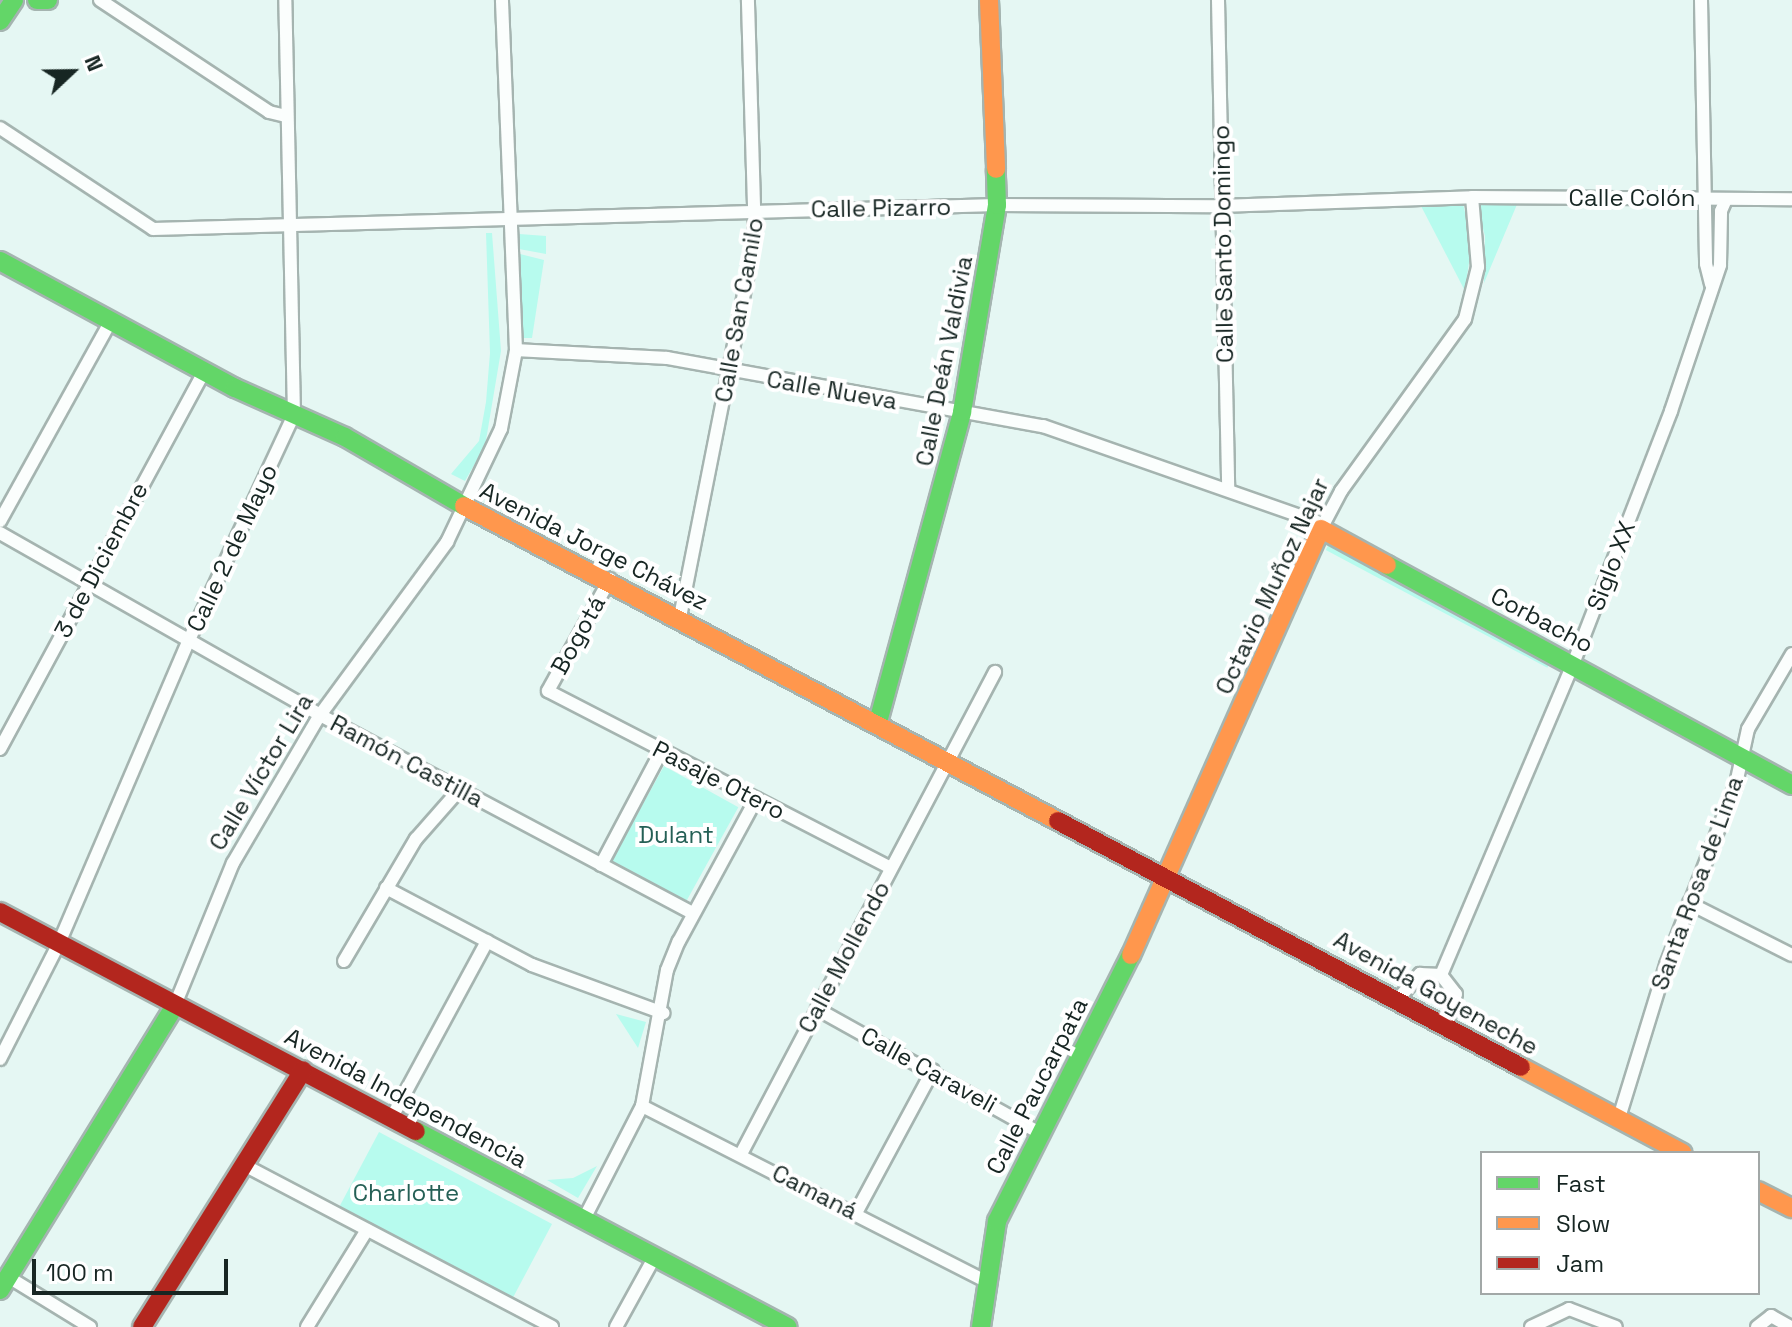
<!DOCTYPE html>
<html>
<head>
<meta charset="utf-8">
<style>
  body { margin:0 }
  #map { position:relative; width:1792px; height:1327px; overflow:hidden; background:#e5f7f3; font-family:"Space Grotesk",sans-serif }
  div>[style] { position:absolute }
  .green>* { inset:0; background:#b7fbee; transform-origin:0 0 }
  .roads { filter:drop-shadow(2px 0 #a5b4b0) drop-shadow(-2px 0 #a5b4b0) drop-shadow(0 2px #a5b4b0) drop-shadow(0 -2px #a5b4b0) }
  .street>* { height:12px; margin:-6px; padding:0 6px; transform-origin:6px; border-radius:6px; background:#fbfefd }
  .fast>* { height:18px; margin:-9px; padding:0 9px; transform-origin:9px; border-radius:9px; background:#63d668 }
  .slow>* { height:18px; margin:-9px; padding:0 9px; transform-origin:9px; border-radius:9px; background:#ff974d }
  .jam>* { height:18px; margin:-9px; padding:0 9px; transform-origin:9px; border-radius:9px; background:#b3261e }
  span { translate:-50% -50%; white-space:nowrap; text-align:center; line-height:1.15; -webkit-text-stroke:8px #fff; paint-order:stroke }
  .street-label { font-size:24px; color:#172623 }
  .park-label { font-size:24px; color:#256056 }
  .legend { position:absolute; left:1480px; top:1151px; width:280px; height:144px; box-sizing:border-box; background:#fff; border:2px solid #a2a8a7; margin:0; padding:10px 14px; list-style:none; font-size:24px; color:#172623 }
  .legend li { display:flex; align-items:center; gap:16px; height:40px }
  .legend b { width:40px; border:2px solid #a2a8a7 }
  .north { position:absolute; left:32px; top:32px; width:80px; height:80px; -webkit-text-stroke:6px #fff; paint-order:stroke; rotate:68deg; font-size:22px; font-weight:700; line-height:32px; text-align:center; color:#172623 }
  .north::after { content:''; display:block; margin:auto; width:28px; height:36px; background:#172623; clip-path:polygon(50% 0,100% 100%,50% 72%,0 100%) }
  .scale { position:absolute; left:32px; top:1259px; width:196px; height:36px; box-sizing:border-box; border:4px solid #172623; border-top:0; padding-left:10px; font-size:24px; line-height:28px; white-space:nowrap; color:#172623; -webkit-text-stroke:6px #fff; paint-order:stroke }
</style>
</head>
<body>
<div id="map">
  <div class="green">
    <div style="clip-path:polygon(1518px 202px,1484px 283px,1485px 236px,1476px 203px)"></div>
    <div style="clip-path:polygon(1463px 204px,1472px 241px,1465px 291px,1421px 206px)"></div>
    <div style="clip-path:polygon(486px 233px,492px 233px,501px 351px,485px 446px,465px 481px,451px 474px,479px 441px,486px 402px,490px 353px)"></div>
    <div style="clip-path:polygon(519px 234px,546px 236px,546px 254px,519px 249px)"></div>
    <div style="clip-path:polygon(520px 254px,544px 260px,532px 338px,523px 338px)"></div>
    <div style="left:1330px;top:542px;width:251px;height:9px;rotate:28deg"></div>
    <div style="left:664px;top:766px;width:85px;height:110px;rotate:29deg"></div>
    <div style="clip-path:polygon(616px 1014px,646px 1022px,638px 1048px)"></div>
    <div style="left:379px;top:1132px;width:196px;height:84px;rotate:28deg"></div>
    <div style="clip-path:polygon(597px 1166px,578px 1198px,547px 1180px,573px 1178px)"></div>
  </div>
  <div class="roads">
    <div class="street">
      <div style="left:100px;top:0;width:203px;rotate:33.5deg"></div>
      <div style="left:269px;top:112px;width:17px;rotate:13deg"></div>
      <div style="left:1218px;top:0;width:487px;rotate:88.8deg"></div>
      <div style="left:1701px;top:0;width:264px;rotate:88.9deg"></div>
      <div style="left:1706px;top:264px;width:21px;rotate:76deg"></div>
      <div style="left:0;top:128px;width:183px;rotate:33.4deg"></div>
      <div style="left:153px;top:229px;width:844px;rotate:-1.63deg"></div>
      <div style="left:997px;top:205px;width:223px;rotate:0.3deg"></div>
      <div style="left:1220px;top:206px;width:252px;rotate:-2deg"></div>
      <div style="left:1472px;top:197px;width:320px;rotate:0.4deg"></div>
      <div style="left:516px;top:350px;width:151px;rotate:3deg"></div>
      <div style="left:667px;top:358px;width:382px;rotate:10.3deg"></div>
      <div style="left:1043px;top:426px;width:297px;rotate:19.3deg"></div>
      <div style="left:0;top:521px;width:229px;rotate:-61deg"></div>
      <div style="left:1321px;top:529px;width:43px;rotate:-62.2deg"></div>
      <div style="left:1341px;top:491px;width:212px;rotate:-54.2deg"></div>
      <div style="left:1465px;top:319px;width:54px;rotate:-76deg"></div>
      <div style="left:1478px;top:267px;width:70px;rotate:-94.9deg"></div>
      <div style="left:0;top:533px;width:368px;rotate:29.6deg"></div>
      <div style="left:320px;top:715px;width:421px;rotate:28deg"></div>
      <div style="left:610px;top:579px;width:128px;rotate:119deg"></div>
      <div style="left:548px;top:691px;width:386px;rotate:27.3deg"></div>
      <div style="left:680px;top:617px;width:385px;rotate:-78.8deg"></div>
      <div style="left:755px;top:239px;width:239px;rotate:-91.7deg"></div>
      <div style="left:0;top:749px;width:430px;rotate:-61.6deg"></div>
      <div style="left:601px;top:865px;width:130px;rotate:-62.1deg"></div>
      <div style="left:386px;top:888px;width:165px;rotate:27.8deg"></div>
      <div style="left:532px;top:965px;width:140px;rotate:20.1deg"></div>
      <div style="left:1689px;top:903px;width:115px;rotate:26.8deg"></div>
      <div style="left:344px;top:961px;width:142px;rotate:-59.5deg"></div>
      <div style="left:416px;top:839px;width:67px;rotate:-48.7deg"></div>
      <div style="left:1441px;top:975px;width:338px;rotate:-67deg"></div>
      <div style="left:1573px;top:664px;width:271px;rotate:-68.8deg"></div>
      <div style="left:1671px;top:411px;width:154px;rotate:-71.4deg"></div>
      <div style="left:1720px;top:265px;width:54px;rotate:-88.9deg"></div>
      <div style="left:1721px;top:211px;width:13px;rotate:-67deg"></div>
      <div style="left:1399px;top:998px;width:32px;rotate:-49deg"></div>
      <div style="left:1420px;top:974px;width:21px;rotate:3deg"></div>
      <div style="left:1441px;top:975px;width:24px;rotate:52deg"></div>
      <div style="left:1456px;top:994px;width:31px;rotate:107deg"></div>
      <div style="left:175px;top:1005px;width:153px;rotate:-67.8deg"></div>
      <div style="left:233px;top:863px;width:172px;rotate:-59.6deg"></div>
      <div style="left:320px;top:715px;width:215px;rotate:-53.7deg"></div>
      <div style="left:447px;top:542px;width:125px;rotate:-64.5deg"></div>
      <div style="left:501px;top:429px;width:80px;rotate:-79.2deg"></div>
      <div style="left:516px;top:350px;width:350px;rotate:-92.3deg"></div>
      <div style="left:817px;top:1009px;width:255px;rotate:29.1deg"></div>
      <div style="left:0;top:1059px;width:130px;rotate:-63deg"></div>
      <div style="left:59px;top:943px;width:327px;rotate:-66.8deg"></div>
      <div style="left:188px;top:642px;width:251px;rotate:-65deg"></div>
      <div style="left:294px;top:415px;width:415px;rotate:-91.2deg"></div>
      <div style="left:642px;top:1106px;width:386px;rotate:27deg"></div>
      <div style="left:392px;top:1117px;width:200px;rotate:-61.6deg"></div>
      <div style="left:1618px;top:1121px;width:163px;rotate:-72.9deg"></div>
      <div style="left:1666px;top:965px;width:194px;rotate:-68.9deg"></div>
      <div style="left:1736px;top:784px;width:56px;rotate:-77.7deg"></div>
      <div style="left:1748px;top:729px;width:87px;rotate:-59.6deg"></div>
      <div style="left:741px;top:1154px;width:545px;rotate:-62.21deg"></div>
      <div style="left:244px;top:1165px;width:348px;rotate:27.7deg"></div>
      <div style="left:856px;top:1213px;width:162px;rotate:-61.7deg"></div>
      <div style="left:584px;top:1219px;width:127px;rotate:-62.8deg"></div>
      <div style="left:642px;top:1106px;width:138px;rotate:-79.6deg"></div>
      <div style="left:667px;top:970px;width:31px;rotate:-68deg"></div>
      <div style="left:679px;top:941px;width:162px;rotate:-61.5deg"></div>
      <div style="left:10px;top:1278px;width:94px;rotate:31.5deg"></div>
      <div style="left:307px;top:1327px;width:114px;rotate:-58.3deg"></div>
      <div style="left:616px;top:1327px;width:81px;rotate:-61.2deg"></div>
      <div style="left:1531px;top:1327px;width:42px;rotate:-25.3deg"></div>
      <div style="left:1569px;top:1309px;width:50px;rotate:21deg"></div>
      <div style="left:1757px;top:1327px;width:18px;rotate:-38deg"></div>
      <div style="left:1771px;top:1316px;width:23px;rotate:29deg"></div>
    </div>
    <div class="fast">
      <div style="left:37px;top:0;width:11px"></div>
      <div style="left:0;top:21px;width:25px;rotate:-56deg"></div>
      <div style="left:0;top:261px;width:267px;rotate:28.4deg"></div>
      <div style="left:235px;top:388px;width:120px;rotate:24deg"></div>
      <div style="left:345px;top:437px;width:138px;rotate:30.1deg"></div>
      <div style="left:1387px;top:565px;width:461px;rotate:28.5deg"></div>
      <div style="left:878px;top:722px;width:321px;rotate:-74.8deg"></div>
      <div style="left:962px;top:412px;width:210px;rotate:-80.4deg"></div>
      <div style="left:997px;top:205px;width:36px;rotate:-92deg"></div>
      <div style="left:416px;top:1131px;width:420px;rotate:27.8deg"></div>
      <div style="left:0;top:1290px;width:334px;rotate:-58.4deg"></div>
      <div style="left:981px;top:1327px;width:107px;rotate:-81.4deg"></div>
      <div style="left:997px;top:1221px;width:298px;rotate:-63.3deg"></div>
    </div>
    <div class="slow">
      <div style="left:989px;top:0;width:169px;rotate:87.6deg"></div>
      <div style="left:464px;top:506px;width:672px;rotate:27.94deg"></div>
      <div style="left:1131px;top:955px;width:466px;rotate:-66deg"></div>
      <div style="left:1321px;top:529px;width:75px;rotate:28.6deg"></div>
      <div style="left:1521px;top:1067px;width:183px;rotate:28deg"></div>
      <div style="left:1758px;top:1191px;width:38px;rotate:27deg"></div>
    </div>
    <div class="jam">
      <div style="left:1058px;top:821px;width:524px;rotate:27.98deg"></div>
      <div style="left:0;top:912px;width:470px;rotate:27.8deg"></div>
      <div style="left:142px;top:1327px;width:303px;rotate:-57.9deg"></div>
    </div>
  </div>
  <div class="street-label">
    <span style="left:1632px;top:198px">Calle Colón</span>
    <span style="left:881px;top:208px;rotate:-1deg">Calle Pizarro</span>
    <span style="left:1223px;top:244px;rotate:-91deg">Calle Santo Domingo</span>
    <span style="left:739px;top:310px;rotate:-80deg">Calle San Camilo</span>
    <span style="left:944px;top:361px;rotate:-79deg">Calle Deán Valdivia</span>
    <span style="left:832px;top:390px;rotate:10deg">Calle Nueva</span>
    <span style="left:594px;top:546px;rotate:27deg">Avenida Jorge Chávez</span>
    <span style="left:232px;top:548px;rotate:-65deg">Calle 2 de Mayo</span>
    <span style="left:101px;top:560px;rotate:-62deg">3 de Diciembre</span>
    <span style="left:1611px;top:566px;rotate:-69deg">Siglo XX</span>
    <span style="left:1272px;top:586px;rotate:-65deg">Octavio Muñoz Najar</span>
    <span style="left:1542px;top:620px;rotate:28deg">Corbacho</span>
    <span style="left:578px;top:635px;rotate:-61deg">Bogotá</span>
    <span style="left:407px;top:761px;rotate:28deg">Ramón Castilla</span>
    <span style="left:261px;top:772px;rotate:-59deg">Calle Víctor Lira</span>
    <span style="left:719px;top:780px;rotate:27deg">Pasaje Otero</span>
    <span style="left:1697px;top:883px;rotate:-70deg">Santa Rosa de Lima</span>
    <span style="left:844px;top:957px;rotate:-62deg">Calle Mollendo</span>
    <span style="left:1436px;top:993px;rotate:29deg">Avenida Goyeneche</span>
    <span style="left:929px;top:1070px;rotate:29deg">Calle Caraveli</span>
    <span style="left:1037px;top:1086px;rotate:-63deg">Calle Paucarpata</span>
    <span style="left:406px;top:1098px;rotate:28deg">Avenida Independencia</span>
    <span style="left:815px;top:1192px;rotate:27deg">Camaná</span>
  </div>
  <div class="park-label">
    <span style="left:676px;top:835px">Dulant</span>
    <span style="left:406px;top:1193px">Charlotte</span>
  </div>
  <ul class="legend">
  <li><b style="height:10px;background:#63d668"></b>Fast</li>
  <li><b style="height:10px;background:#ff974d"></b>Slow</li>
  <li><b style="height:10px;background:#b3261e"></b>Jam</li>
  </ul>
  <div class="north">N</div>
  <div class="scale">100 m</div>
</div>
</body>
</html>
